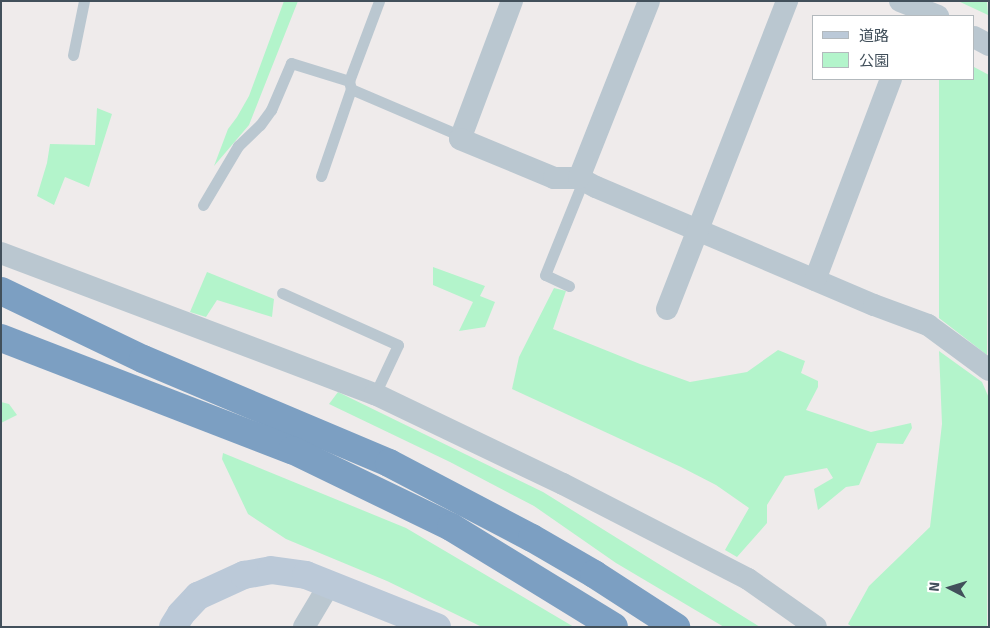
<!DOCTYPE html>
<html>
<head>
<meta charset="utf-8">
<style>
  body { margin:0 }
  #map { position:relative; width:990px; height:628px; overflow:hidden; background:#efebeb; font-family:Signika,"Noto Sans JP",sans-serif }
  div>[style] { position:absolute }
  .green>* { inset:0; background:#b3f4cb }
  .lane>* { height:11px; margin:-5.5px; padding:0 5.5px; transform-origin:5.5px; border-radius:5.5px; background:#bac7d0 }
  .street>* { height:22px; margin:-11px; padding:0 11px; transform-origin:11px; border-radius:11px; background:#bac7d0 }
  .secondary>* { height:28px; margin:-14px; padding:0 14px; transform-origin:14px; border-radius:14px; background:#bbc9d8 }
  .highway>* { height:28px; margin:-14px; padding:0 14px; transform-origin:14px; border-radius:14px; background:#7c9fc2 }
  span { translate:-50% -50%; white-space:nowrap; text-align:center; line-height:1.15; -webkit-text-stroke:4.5px #fff; paint-order:stroke }
  .frame { position:absolute; inset:0; border:2px solid #42505b; pointer-events:none }
  .legend { position:absolute; left:812px; top:15px; width:162px; height:65px; box-sizing:border-box; background:#fff; border:1px solid #b3b9bd; margin:0; padding:6px 9px; list-style:none; font-size:15px; color:#42505b }
  .legend li { display:flex; align-items:center; gap:10px; height:25px }
  .legend b { width:25px; border:1px solid #b3b9bd }
  .north { position:absolute; left:925px; top:563px; width:50px; height:50px; -webkit-text-stroke:4px #fff; paint-order:stroke; rotate:275deg; font-size:14px; font-weight:700; line-height:20px; text-align:center; color:#42505b }
  .north::after { content:''; display:block; margin:auto; width:18px; height:22px; background:#42505b; clip-path:polygon(50% 0,100% 100%,50% 72%,0 100%) }
</style>
</head>
<body>
<div id="map">
  <div class="green">
    <div style="clip-path:polygon(284px 1px,298px 1px,249px 125px,214px 166px,228px 129px,237px 117px,249px 96px)"></div>
    <div style="clip-path:polygon(958px 1px,987px 1px,988px 15px)"></div>
    <div style="clip-path:polygon(974px 67px,989px 75px,987px 355px,939px 318px,939px 79px,974px 79px)"></div>
    <div style="clip-path:polygon(97px 108px,112px 114px,89px 187px,65px 177px,54px 205px,37px 196px,47px 163px,50px 144px,95px 145px)"></div>
    <div style="clip-path:polygon(433px 267px,485px 286px,480px 296px,495px 302px,485px 327px,459px 331px,473px 302px,433px 285px)"></div>
    <div style="clip-path:polygon(207px 272px,274px 299px,272px 317px,217px 300px,206px 317px,190px 312px)"></div>
    <div style="clip-path:polygon(554px 288px,566px 291px,553px 329px,640px 364px,690px 382px,747px 372px,778px 350px,805px 361px,801px 373px,818px 381px,818px 387px,806px 410px,871px 432px,911px 423px,912px 428px,903px 444px,877px 443px,859px 485px,846px 487px,818px 510px,814px 489px,833px 478px,827px 468px,785px 476px,767px 505px,767px 523px,737px 557px,725px 550px,749px 508px,716px 485px,681px 467px,512px 389px,519px 357px)"></div>
    <div style="clip-path:polygon(939px 351px,982px 382px,989px 398px,987px 627px,852px 627px,848px 624px,869px 586px,930px 527px,942px 424px)"></div>
    <div style="clip-path:polygon(338px 392px,543px 492px,760px 627px,724px 627px,616px 563px,534px 506px,450px 462px,329px 404px)"></div>
    <div style="clip-path:polygon(1px 402px,9px 404px,17px 415px,1px 423px)"></div>
    <div style="clip-path:polygon(223px 453px,406px 528px,574px 627px,482px 627px,387px 581px,286px 539px,248px 514px,222px 459px)"></div>
  </div>
  <div class="lane">
    <div style="left:73px;top:55px;width:55px;rotate:-78.5deg"></div>
    <div style="left:351px;top:89px;width:120px;rotate:23.1deg"></div>
    <div style="left:321px;top:176px;width:92px;rotate:-71deg"></div>
    <div style="left:351px;top:89px;width:8px;rotate:-104deg"></div>
    <div style="left:349px;top:81px;width:85px;rotate:-69.4deg"></div>
    <div style="left:203px;top:205px;width:69px;rotate:-59.3deg"></div>
    <div style="left:238px;top:146px;width:30px;rotate:-44deg"></div>
    <div style="left:260px;top:125px;width:19px;rotate:-54deg"></div>
    <div style="left:271px;top:110px;width:51px;rotate:-66.9deg"></div>
    <div style="left:291px;top:63px;width:61px;rotate:17.2deg"></div>
    <div style="left:569px;top:286px;width:26px;rotate:-155deg"></div>
    <div style="left:545px;top:275px;width:101px;rotate:-68deg"></div>
    <div style="left:282px;top:293px;width:127px;rotate:24.1deg"></div>
    <div style="left:398px;top:345px;width:54px;rotate:115.1deg"></div>
  </div>
  <div class="street">
    <div style="left:512px;top:1px;width:147px;rotate:110.6deg"></div>
    <div style="left:460px;top:139px;width:102px;rotate:22.5deg"></div>
    <div style="left:554px;top:178px;width:25px"></div>
    <div style="left:579px;top:178px;width:19px;rotate:28deg"></div>
    <div style="left:596px;top:187px;width:302px;rotate:23deg"></div>
    <div style="left:874px;top:305px;width:58px;rotate:20.3deg"></div>
    <div style="left:928px;top:325px;width:76px;rotate:36.4deg"></div>
    <div style="left:900px;top:1px;width:41px;rotate:21.5deg"></div>
    <div style="left:974px;top:37px;width:17px;rotate:28deg"></div>
    <div style="left:579px;top:178px;width:190px;rotate:-68.4deg"></div>
    <div style="left:1px;top:253px;width:400px;rotate:20.7deg"></div>
    <div style="left:375px;top:394px;width:208px;rotate:25.6deg"></div>
    <div style="left:563px;top:484px;width:208px;rotate:27.2deg"></div>
    <div style="left:748px;top:579px;width:83px;rotate:35.2deg"></div>
    <div style="left:815px;top:280px;width:215px;rotate:-69.3deg"></div>
    <div style="left:667px;top:309px;width:331px;rotate:-68.7deg"></div>
    <div style="left:304px;top:627px;width:49px;rotate:-59.2deg"></div>
  </div>
  <div class="secondary">
    <div style="left:173px;top:627px;width:15px;rotate:-58deg"></div>
    <div style="left:181px;top:614px;width:25px;rotate:-47deg"></div>
    <div style="left:198px;top:596px;width:51px;rotate:-24.5deg"></div>
    <div style="left:244px;top:575px;width:27px;rotate:-10deg"></div>
    <div style="left:271px;top:570px;width:35px;rotate:8deg"></div>
    <div style="left:306px;top:575px;width:141px;rotate:21.7deg"></div>
  </div>
  <div class="highway">
    <div style="left:1px;top:291px;width:157px;rotate:25.6deg"></div>
    <div style="left:143px;top:359px;width:267px;rotate:22.9deg"></div>
    <div style="left:389px;top:463px;width:161px;rotate:27.7deg"></div>
    <div style="left:532px;top:538px;width:72px;rotate:30.1deg"></div>
    <div style="left:594px;top:574px;width:98px;rotate:32.9deg"></div>
    <div style="left:1px;top:338px;width:312px;rotate:21.1deg"></div>
    <div style="left:292px;top:450px;width:177px;rotate:25.8deg"></div>
    <div style="left:451px;top:527px;width:191px;rotate:31.5deg"></div>
  </div>
  <div class="frame"></div>
  <ul class="legend">
  <li><b style="height:6px;background:#bbc9d8"></b>道路</li>
  <li><b style="height:14px;background:#b3f4cb"></b>公園</li>
  </ul>
  <div class="north">N</div>
</div>
</body>
</html>
